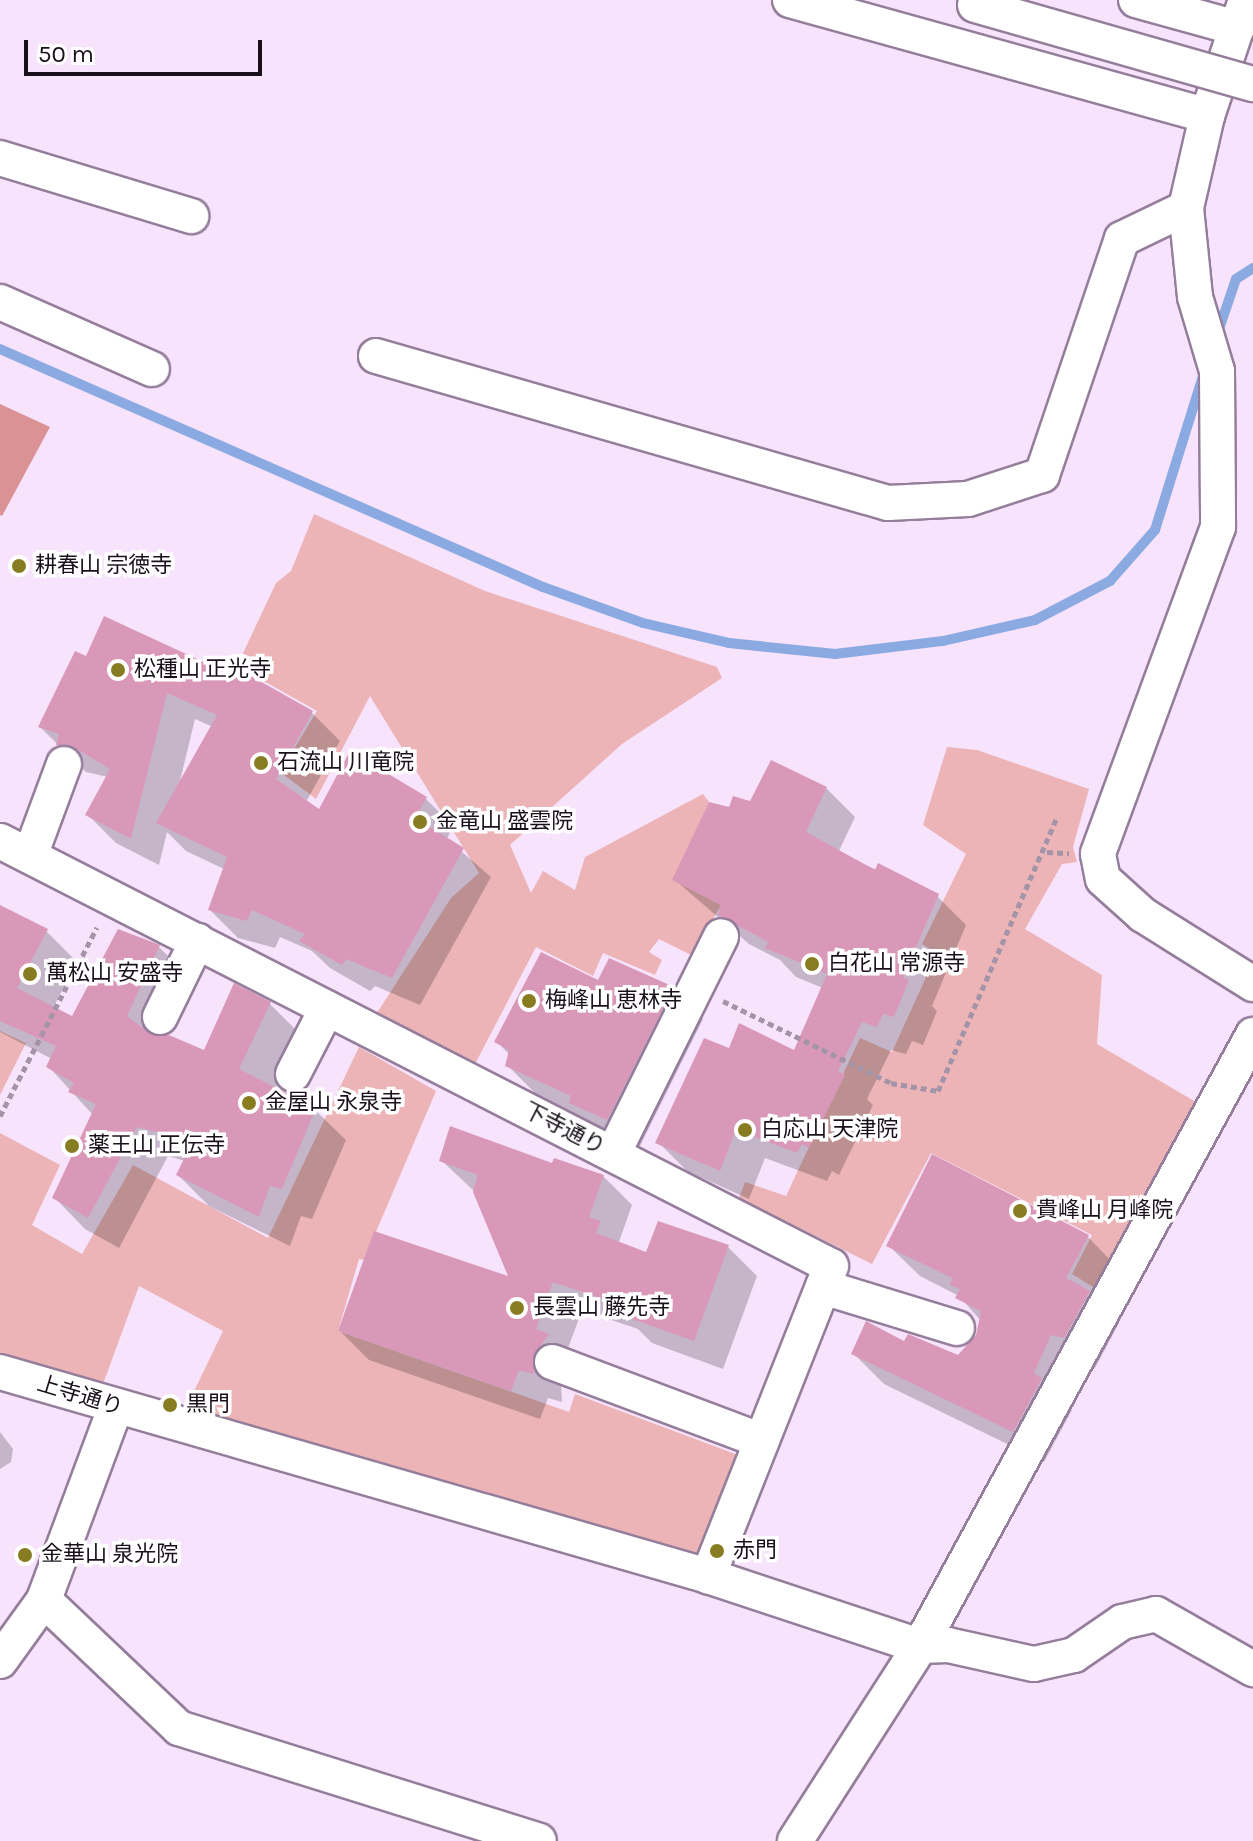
<!DOCTYPE html>
<html>
<head>
<meta charset="utf-8">
<style>
  body { margin:0 }
  #map { position:relative; width:1253px; height:1841px; overflow:hidden; background:#f7e3fc; font-family:Karla,"Noto Sans JP",sans-serif }
  div>[style] { position:absolute }
  .green>* { inset:0; background:#ecb4b6 }
  .forest>* { inset:0; background:#da9295 }
  .shadow>* { inset:0; background:#0003 }
  .stream>* { height:10px; margin:-5px; padding:0 5px; transform-origin:5px; border-radius:5px; background:#8caae2 }
  .building>* { inset:0; background:#d998b8 }
  .path>* { height:5px; margin-top:-2.5px; transform-origin:0; background:repeating-linear-gradient(90deg,#a394a7 0 6px,transparent 0 10px) }
  .roads { filter:drop-shadow(2px 0 #957e9b) drop-shadow(-2px 0 #957e9b) drop-shadow(0 2px #957e9b) drop-shadow(0 -2px #957e9b) }
  .minor>* { height:34px; margin:-17px; padding:0 17px; transform-origin:17px; border-radius:17px; background:#fff }
  .bridges { filter:drop-shadow(2px 0 #957e9b) drop-shadow(-2px 0 #957e9b) drop-shadow(0 2px #957e9b) drop-shadow(0 -2px #957e9b) }
  .minor-bridge>* { height:34px; margin:-17px; padding:0 17px; transform-origin:17px; border-radius:17px; background:#fff }
  .dots>* { width:22px; height:22px; translate:-50% -50%; box-sizing:border-box; border:4px solid #fff; border-radius:50% }
  span { translate:-50% -50%; white-space:nowrap; text-align:center; line-height:1.15; -webkit-text-stroke:7px #fff; paint-order:stroke }
  .poi-label { font-size:22px; color:#19101b }
  .left { translate:0 -50%; text-align:left }
  .street-label { font-size:22px; color:#19101b }
  .scale { position:absolute; left:24px; top:40px; width:238px; height:36px; box-sizing:border-box; border:4px solid #19101b; border-top:0; padding-left:10px; font-size:24px; line-height:28px; white-space:nowrap; color:#19101b; -webkit-text-stroke:6px #fff; paint-order:stroke }
</style>
</head>
<body>
<div id="map">
  <div class="green">
    <div style="clip-path:polygon(314px 514px,485px 591px,717px 667px,722px 678px,622px 744px,510px 845px,531px 893px,543px 871px,575px 890px,585px 857px,703px 794px,709px 802px,673px 880px,721px 905px,693px 956px,659px 939px,649px 952px,662px 960px,655px 975px,603px 953px,593px 976px,536px 947px,474px 1066px,375px 1016px,451px 898px,479px 873px,370px 696px,316px 799px,280px 772px,317px 711px,237px 666px,276px 583px,291px 571px)"></div>
    <div style="clip-path:polygon(947px 747px,977px 750px,1089px 789px,1073px 847px,1077px 862px,1062px 864px,1025px 929px,1102px 975px,1097px 1044px,1201px 1105px,1098px 1290px,1072px 1274px,1092px 1235px,931px 1153px,872px 1264px,739px 1198px,745px 1182px,786px 1196px,860px 1038px,892px 1052px,937px 953px,922px 944px,966px 854px,923px 825px)"></div>
    <div style="clip-path:polygon(0 1031px,26px 1043px,0 1095px)"></div>
    <div style="clip-path:polygon(359px 1047px,436px 1091px,364px 1260px,359px 1259px,338px 1331px,569px 1412px,575px 1394px,738px 1455px,696px 1555px,186px 1408px,223px 1331px,139px 1286px,103px 1384px,0 1353px,0 1133px,60px 1165px,32px 1225px,82px 1254px,133px 1165px,268px 1238px)"></div>
  </div>
  <div class="forest">
    <div style="clip-path:polygon(0 404px,50px 427px,2px 516px,0 515px)"></div>
  </div>
  <div class="shadow">
    <div style="clip-path:polygon(evenodd,87px 659px,239px 681px,243px 674px,312px 713px,340px 741px,306px 802px,320px 812px,425px 798px,453px 826px,447px 839px,491px 877px,420px 1005px,375px 986px,370px 991px,330px 968px,312px 951px,280px 937px,275px 948px,238px 938px,210px 910px,224px 869px,186px 851px,167px 832px,159px 865px,116px 843px,88px 815px,108px 777px,86px 772px,40px 727px,87px 659px,195px 719px,213px 727px,179px 785px,195px 719px)"></div>
    <div style="clip-path:polygon(826px 788px,855px 817px,838px 853px,937px 896px,966px 925px,932px 1006px,937px 1011px,923px 1045px,912px 1041px,906px 1054px,891px 1050px,867px 1099px,873px 1105px,839px 1175px,832px 1171px,827px 1181px,765px 1158px,749px 1199px,687px 1171px,658px 1142px,730px 1051px,795px 1053px,823px 988px,796px 977px,780px 960px,749px 944px,675px 880px,730px 810px)"></div>
    <div style="clip-path:polygon(0 907px,46px 931px,77px 962px,53px 1008px,73px 1018px,159px 947px,190px 978px,162px 1037px,205px 1053px,235px 986px,270px 1004px,301px 1035px,275px 1089px,315px 1110px,346px 1140px,312px 1219px,301px 1216px,290px 1246px,209px 1206px,178px 1175px,185px 1161px,168px 1156px,119px 1248px,85px 1229px,55px 1198px,93px 1115px,48px 1066px,52px 1059px,0 1032px)"></div>
    <div style="clip-path:polygon(599px 983px,672px 988px,703px 1019px,638px 1150px,538px 1096px,507px 1065px,510px 1055px,497px 1042px)"></div>
    <div style="clip-path:polygon(441px 1160px,554px 1166px,603px 1176px,632px 1205px,619px 1242px,647px 1254px,659px 1223px,728px 1247px,757px 1276px,723px 1369px,652px 1343px,638px 1329px,582px 1310px,566px 1354px,576px 1364px,561px 1385px,562px 1402px,548px 1398px,540px 1419px,369px 1360px,340px 1331px,511px 1279px,474px 1191px)"></div>
    <div style="clip-path:polygon(1088px 1237px,1118px 1268px,1099px 1304px,1119px 1323px,1095px 1368px,1081px 1365px,1065px 1403px,1072px 1410px,1044px 1462px,884px 1384px,853px 1353px,905px 1344px,958px 1358px,978px 1335px,981px 1321px,959px 1296px,920px 1276px,889px 1246px)"></div>
    <div style="clip-path:polygon(0 1432px,13px 1449px,11px 1462px,0 1469px)"></div>
  </div>
  <div class="stream">
    <div style="left:1217px;top:335px;width:59px;rotate:-71.3deg"></div>
    <div style="left:1236px;top:279px;width:20px;rotate:-33deg"></div>
    <div style="left:0;top:349px;width:593px;rotate:23.67deg"></div>
    <div style="left:543px;top:587px;width:106px;rotate:19.8deg"></div>
    <div style="left:643px;top:623px;width:88px;rotate:13.1deg"></div>
    <div style="left:729px;top:643px;width:107px;rotate:5.9deg"></div>
    <div style="left:835px;top:654px;width:109px;rotate:-6.9deg"></div>
    <div style="left:943px;top:641px;width:94px;rotate:-12.9deg"></div>
    <div style="left:1035px;top:620px;width:85px;rotate:-27.5deg"></div>
    <div style="left:1110px;top:581px;width:68px;rotate:-48.6deg"></div>
    <div style="left:1155px;top:530px;width:164px;rotate:-72.7deg"></div>
  </div>
  <div class="building">
    <div style="clip-path:polygon(104px 616px,238px 678px,242px 671px,313px 711px,276px 779px,319px 809px,350px 751px,427px 797px,415px 818px,464px 848px,392px 978px,346px 959px,342px 965px,299px 941px,305px 934px,252px 910px,247px 921px,208px 910px,227px 857px,156px 823px,217px 715px,167px 693px,131px 839px,85px 815px,110px 769px,72px 746px,56px 745px,59px 734px,38px 727px,75px 651px,86px 656px)"></div>
    <div style="clip-path:polygon(771px 760px,827px 787px,806px 832px,875px 870px,878px 863px,939px 894px,903px 977px,909px 980px,894px 1017px,883px 1014px,877px 1027px,862px 1022px,838px 1071px,845px 1075px,809px 1148px,802px 1144px,797px 1153px,736px 1130px,720px 1171px,655px 1143px,704px 1038px,729px 1048px,739px 1023px,794px 1050px,827px 974px,765px 948px,768px 942px,718px 915px,721px 905px,672px 880px,709px 802px,729px 807px,733px 796px,750px 801px)"></div>
    <div style="clip-path:polygon(0 905px,48px 929px,17px 988px,72px 1016px,118px 929px,160px 945px,127px 1016px,152px 1035px,169px 1035px,204px 1050px,234px 983px,271px 1002px,239px 1069px,316px 1108px,282px 1189px,270px 1186px,259px 1217px,176px 1175px,193px 1141px,137px 1127px,88px 1218px,52px 1198px,96px 1104px,68px 1092px,74px 1083px,46px 1067px,56px 1046px,0 1021px)"></div>
    <div style="clip-path:polygon(541px 952px,598px 980px,609px 958px,674px 987px,607px 1120px,569px 1103px,571px 1096px,505px 1066px,509px 1050px,494px 1042px)"></div>
    <div style="clip-path:polygon(450px 1126px,552px 1163px,554px 1158px,604px 1175px,589px 1217px,601px 1221px,596px 1233px,646px 1252px,658px 1221px,729px 1245px,694px 1341px,621px 1315px,624px 1306px,553px 1282px,536px 1329px,549px 1334px,533px 1356px,534px 1374px,519px 1370px,511px 1391px,338px 1331px,374px 1231px,508px 1276px,473px 1192px,478px 1175px,439px 1161px)"></div>
    <div style="clip-path:polygon(932px 1154px,1089px 1235px,1066px 1278px,1090px 1291px,1064px 1338px,1051px 1335px,1034px 1373px,1042px 1378px,1013px 1432px,851px 1354px,866px 1321px,904px 1341px,908px 1334px,958px 1355px,976px 1335px,981px 1311px,955px 1298px,960px 1289px,950px 1285px,952px 1278px,886px 1246px)"></div>
  </div>
  <div class="path">
    <div style="left:1047px;top:852px;width:22px;rotate:3deg"></div>
    <div style="left:723px;top:1001px;width:187px;rotate:26deg"></div>
    <div style="left:891px;top:1083px;width:48px;rotate:9.7deg"></div>
    <div style="left:938px;top:1091px;width:296px;rotate:-66.5deg"></div>
    <div style="left:0;top:1116px;width:212px;rotate:-62.8deg"></div>
  </div>
  <div class="roads">
    <div class="minor">
      <div style="left:790px;top:0;width:433px;rotate:15.5deg"></div>
      <div style="left:1136px;top:0;width:105px;rotate:15.5deg"></div>
      <div style="left:1246px;top:0;width:122px;rotate:108.6deg"></div>
      <div style="left:1207px;top:116px;width:94px;rotate:102.9deg"></div>
      <div style="left:1186px;top:208px;width:89px;rotate:84.2deg"></div>
      <div style="left:1195px;top:297px;width:77px;rotate:73.4deg"></div>
      <div style="left:1217px;top:371px;width:156px;rotate:89.6deg"></div>
      <div style="left:1218px;top:527px;width:348px;rotate:110.2deg"></div>
      <div style="left:1098px;top:854px;width:25px;rotate:79deg"></div>
      <div style="left:1103px;top:879px;width:54px;rotate:42deg"></div>
      <div style="left:1143px;top:915px;width:130px;rotate:32.1deg"></div>
      <div style="left:0;top:158px;width:200px;rotate:16.9deg"></div>
      <div style="left:0;top:302px;width:166px;rotate:23.8deg"></div>
      <div style="left:376px;top:356px;width:533px;rotate:16.02deg"></div>
      <div style="left:888px;top:503px;width:80px;rotate:-2.9deg"></div>
      <div style="left:968px;top:499px;width:78px;rotate:-18deg"></div>
      <div style="left:1042px;top:475px;width:249px;rotate:-71.3deg"></div>
      <div style="left:1122px;top:239px;width:71px;rotate:-25.8deg"></div>
      <div style="left:0;top:841px;width:933px;rotate:27.09deg"></div>
      <div style="left:831px;top:1266px;width:334px;rotate:111.6deg"></div>
      <div style="left:30px;top:856px;width:98px;rotate:-69.7deg"></div>
      <div style="left:160px;top:1017px;width:85px;rotate:-64deg"></div>
      <div style="left:293px;top:1074px;width:74px;rotate:-62.7deg"></div>
      <div style="left:613px;top:1154px;width:243px;rotate:-63.6deg"></div>
      <div style="left:823px;top:1287px;width:140px;rotate:17deg"></div>
      <div style="left:552px;top:1362px;width:224px;rotate:20.6deg"></div>
      <div style="left:0;top:1372px;width:737px;rotate:16.07deg"></div>
      <div style="left:708px;top:1576px;width:223px;rotate:18.3deg"></div>
      <div style="left:920px;top:1646px;width:28px;rotate:-2deg"></div>
      <div style="left:948px;top:1645px;width:88px;rotate:12.5deg"></div>
      <div style="left:1034px;top:1664px;width:41px;rotate:-12.7deg"></div>
      <div style="left:1074px;top:1655px;width:58px;rotate:-34.5deg"></div>
      <div style="left:1122px;top:1622px;width:35px;rotate:-13deg"></div>
      <div style="left:1156px;top:1614px;width:112px;rotate:29.6deg"></div>
      <div style="left:116px;top:1406px;width:207px;rotate:110.4deg"></div>
      <div style="left:44px;top:1600px;width:186px;rotate:43.5deg"></div>
      <div style="left:179px;top:1728px;width:377px;rotate:17.4deg"></div>
      <div style="left:0;top:1661px;width:75px;rotate:-54.2deg"></div>
      <div style="left:795px;top:1841px;width:232px;rotate:-57.3deg"></div>
      <div style="left:920px;top:1646px;width:696px;rotate:-61.41deg"></div>
    </div>
  </div>
  <div class="bridges">
    <div class="minor-bridge">
      <div style="left:975px;top:5px;width:289px;rotate:15.9deg"></div>
    </div>
  </div>
  <div class="dots">
    <div style="left:19px;top:566px;background:#887c22"></div>
    <div style="left:118px;top:670px;background:#887c22"></div>
    <div style="left:261px;top:763px;background:#887c22"></div>
    <div style="left:420px;top:822px;background:#887c22"></div>
    <div style="left:812px;top:964px;background:#887c22"></div>
    <div style="left:30px;top:974px;background:#887c22"></div>
    <div style="left:529px;top:1001px;background:#887c22"></div>
    <div style="left:249px;top:1103px;background:#887c22"></div>
    <div style="left:745px;top:1130px;background:#887c22"></div>
    <div style="left:72px;top:1146px;background:#887c22"></div>
    <div style="left:1020px;top:1211px;background:#887c22"></div>
    <div style="left:517px;top:1308px;background:#887c22"></div>
    <div style="left:170px;top:1405px;background:#887c22"></div>
    <div style="left:717px;top:1551px;background:#887c22"></div>
    <div style="left:25px;top:1555px;background:#887c22"></div>
  </div>
  <div class="poi-label">
    <span class="left" style="left:35px;top:566px">耕春山 宗徳寺</span>
    <span class="left" style="left:134px;top:670px">松種山 正光寺</span>
    <span class="left" style="left:277px;top:763px">石流山 川竜院</span>
    <span class="left" style="left:436px;top:822px">金竜山 盛雲院</span>
    <span class="left" style="left:828px;top:964px">白花山 常源寺</span>
    <span class="left" style="left:46px;top:974px">萬松山 安盛寺</span>
    <span class="left" style="left:545px;top:1001px">梅峰山 恵林寺</span>
    <span class="left" style="left:265px;top:1103px">金屋山 永泉寺</span>
    <span class="left" style="left:761px;top:1130px">白応山 天津院</span>
    <span class="left" style="left:88px;top:1146px">薬王山 正伝寺</span>
    <span class="left" style="left:1036px;top:1211px">貴峰山 月峰院</span>
    <span class="left" style="left:533px;top:1308px">長雲山 藤先寺</span>
    <span class="left" style="left:186px;top:1405px">黒門</span>
    <span class="left" style="left:733px;top:1551px">赤門</span>
    <span class="left" style="left:41px;top:1555px">金華山 泉光院</span>
  </div>
  <div class="street-label">
    <span style="left:564px;top:1129px;rotate:27deg">下寺通り</span>
    <span style="left:80px;top:1396px;rotate:17deg">上寺通り</span>
  </div>
  <div class="scale">50 m</div>
</div>
</body>
</html>
